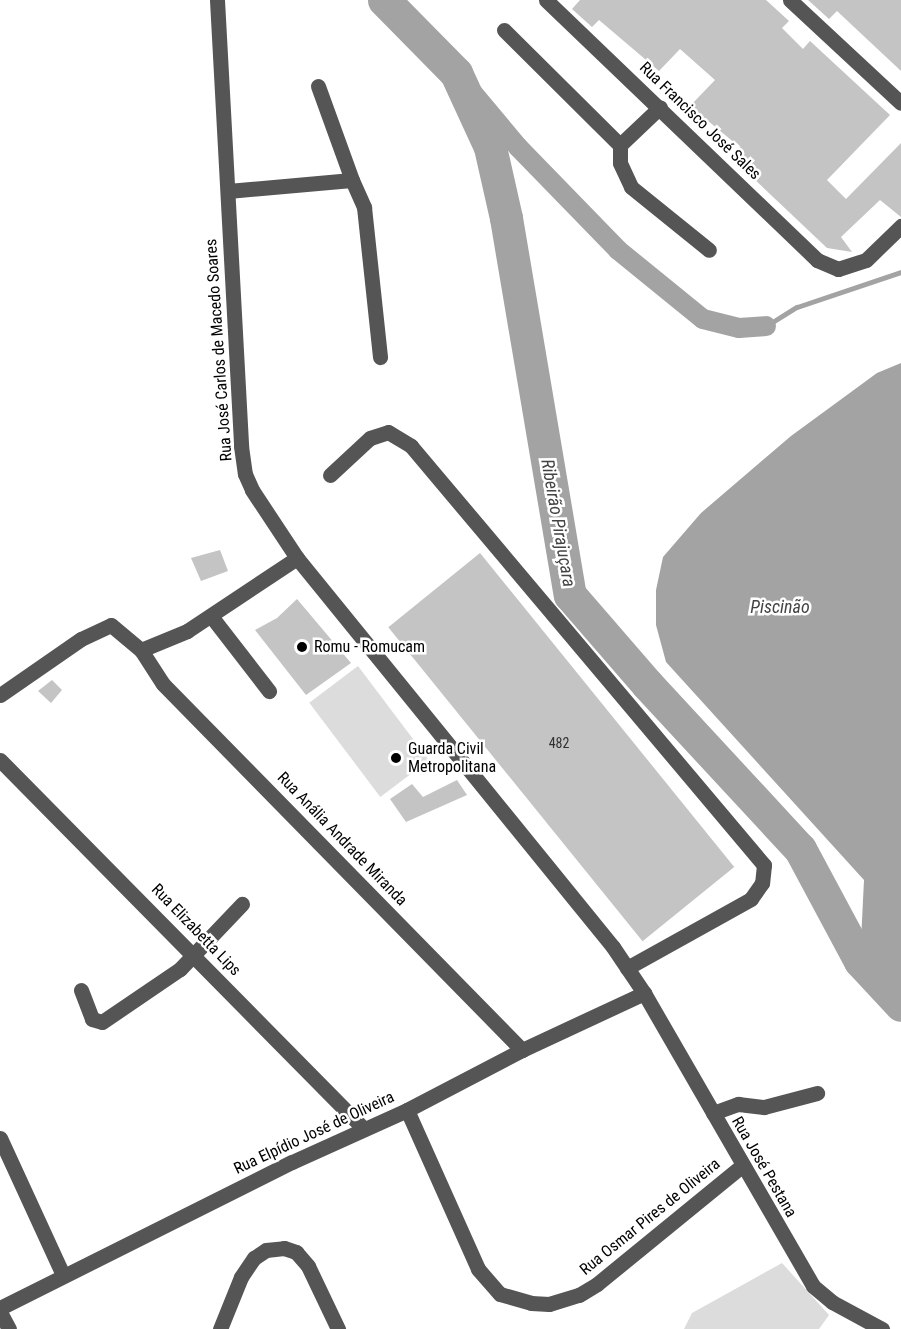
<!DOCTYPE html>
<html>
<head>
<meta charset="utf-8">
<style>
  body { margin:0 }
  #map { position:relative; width:901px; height:1329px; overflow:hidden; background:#fff; font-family:"Roboto Condensed",sans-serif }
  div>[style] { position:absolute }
  .green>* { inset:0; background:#dcdcdc; transform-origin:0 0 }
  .water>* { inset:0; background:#a3a3a3 }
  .stream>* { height:5px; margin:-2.5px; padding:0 2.5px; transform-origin:2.5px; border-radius:2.5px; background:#a3a3a3 }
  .canal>* { height:20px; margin:-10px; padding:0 10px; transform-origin:10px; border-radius:10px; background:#a3a3a3 }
  .river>* { height:33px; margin:-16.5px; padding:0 16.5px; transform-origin:16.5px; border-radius:16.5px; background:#a3a3a3 }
  .building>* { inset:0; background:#c4c4c4; transform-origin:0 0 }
  .minor>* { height:15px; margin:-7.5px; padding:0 7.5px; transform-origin:7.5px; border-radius:7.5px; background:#555 }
  .dots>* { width:16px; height:16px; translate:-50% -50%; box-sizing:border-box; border:3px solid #fff; border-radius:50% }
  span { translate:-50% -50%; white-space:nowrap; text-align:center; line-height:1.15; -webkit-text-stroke:5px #fff; paint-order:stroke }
  .number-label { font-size:14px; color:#313131 }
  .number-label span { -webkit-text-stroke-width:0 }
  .street-label { font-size:16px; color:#000 }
  .poi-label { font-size:16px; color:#000 }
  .left { translate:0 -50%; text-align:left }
  .water-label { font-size:18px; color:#444; font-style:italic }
</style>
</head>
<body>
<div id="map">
  <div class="green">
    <div style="left:358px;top:666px;width:118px;height:61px;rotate:53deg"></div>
    <div style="clip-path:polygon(782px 1263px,829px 1315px,819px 1329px,684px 1329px,692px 1313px)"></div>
  </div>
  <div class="water">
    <div style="clip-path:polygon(901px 363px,901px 994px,860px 961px,864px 880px,666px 662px,656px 625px,656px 590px,663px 557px,701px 513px,791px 436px,877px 373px)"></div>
  </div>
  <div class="stream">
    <div style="left:766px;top:326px;width:36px;rotate:-32deg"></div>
    <div style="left:797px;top:307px;width:110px;rotate:-18.6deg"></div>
  </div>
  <div class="canal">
    <div style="left:456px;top:73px;width:97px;rotate:50deg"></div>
    <div style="left:518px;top:147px;width:144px;rotate:45.8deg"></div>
    <div style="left:618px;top:250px;width:109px;rotate:39.1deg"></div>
    <div style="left:703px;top:319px;width:37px;rotate:14deg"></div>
    <div style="left:739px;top:328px;width:27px;rotate:-4deg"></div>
  </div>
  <div class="river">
    <div style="left:384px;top:0;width:103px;rotate:45.4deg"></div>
    <div style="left:456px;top:73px;width:81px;rotate:65.3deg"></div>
    <div style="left:490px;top:147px;width:73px;rotate:77.3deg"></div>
    <div style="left:506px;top:218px;width:382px;rotate:80.4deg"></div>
    <div style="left:570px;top:595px;width:118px;rotate:49.1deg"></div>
    <div style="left:647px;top:684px;width:225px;rotate:47.2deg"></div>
    <div style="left:800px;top:849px;width:127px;rotate:61.8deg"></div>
    <div style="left:860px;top:961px;width:60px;rotate:47deg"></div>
  </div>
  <div class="building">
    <div style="clip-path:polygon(580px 0,766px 0,789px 21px,782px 28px,803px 49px,810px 41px,890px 115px,827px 180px,846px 199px,901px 143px,901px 217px,880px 200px,841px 237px,852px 252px,827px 248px,733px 159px,742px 149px,690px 106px,715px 80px,680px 49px,659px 71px,599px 20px,592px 27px,572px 9px)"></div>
    <div style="clip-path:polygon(808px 0,901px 0,901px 71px,837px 11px,829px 19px)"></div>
    <div style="clip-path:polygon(220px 550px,228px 571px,201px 581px,191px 558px)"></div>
    <div style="left:480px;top:553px;width:404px;height:118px;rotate:51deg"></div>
    <div style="clip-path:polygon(297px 599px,351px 663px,306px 695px,255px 630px,277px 618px)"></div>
    <div style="clip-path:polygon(52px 680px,62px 690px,51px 703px,38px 691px)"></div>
    <div style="clip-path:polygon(457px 780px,467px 795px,406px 822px,390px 799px,412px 784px,423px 797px)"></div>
  </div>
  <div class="minor">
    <div style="left:217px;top:0;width:447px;rotate:86.9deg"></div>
    <div style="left:241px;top:446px;width:28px;rotate:82deg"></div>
    <div style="left:245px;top:474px;width:17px;rotate:66deg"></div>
    <div style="left:252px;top:490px;width:82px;rotate:56.5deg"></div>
    <div style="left:297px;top:558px;width:501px;rotate:50.91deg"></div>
    <div style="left:613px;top:947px;width:55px;rotate:56deg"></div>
    <div style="left:644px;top:993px;width:338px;rotate:60deg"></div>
    <div style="left:813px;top:1286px;width:25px;rotate:40deg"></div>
    <div style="left:832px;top:1302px;width:57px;rotate:28.4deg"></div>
    <div style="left:546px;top:0;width:376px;rotate:43.8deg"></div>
    <div style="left:817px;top:260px;width:23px;rotate:23deg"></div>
    <div style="left:838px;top:269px;width:29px;rotate:-18deg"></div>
    <div style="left:866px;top:260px;width:49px;rotate:-44.2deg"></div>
    <div style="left:790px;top:0;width:151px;rotate:42.9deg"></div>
    <div style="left:504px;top:30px;width:163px;rotate:44.8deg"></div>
    <div style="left:620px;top:145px;width:55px;rotate:-43.5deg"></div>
    <div style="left:620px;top:145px;width:18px;rotate:90deg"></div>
    <div style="left:620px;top:163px;width:26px;rotate:65deg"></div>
    <div style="left:631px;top:187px;width:100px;rotate:38.9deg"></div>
    <div style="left:352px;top:180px;width:30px;rotate:66deg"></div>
    <div style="left:364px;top:207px;width:151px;rotate:83.9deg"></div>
    <div style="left:228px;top:191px;width:124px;rotate:-5.1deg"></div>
    <div style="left:352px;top:180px;width:100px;rotate:-109.9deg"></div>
    <div style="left:330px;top:475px;width:54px;rotate:-42.8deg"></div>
    <div style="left:370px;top:438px;width:19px;rotate:-18deg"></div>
    <div style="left:388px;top:432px;width:27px;rotate:31deg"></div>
    <div style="left:411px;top:446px;width:548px;rotate:49.89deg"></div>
    <div style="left:764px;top:865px;width:18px;rotate:96deg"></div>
    <div style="left:762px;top:883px;width:19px;rotate:125deg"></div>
    <div style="left:751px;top:899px;width:142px;rotate:150.9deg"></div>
    <div style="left:211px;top:616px;width:95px;rotate:52.3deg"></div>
    <div style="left:141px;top:650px;width:40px;rotate:57.1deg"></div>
    <div style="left:163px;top:684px;width:513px;rotate:45.55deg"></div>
    <div style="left:0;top:695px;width:98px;rotate:-34.7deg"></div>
    <div style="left:81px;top:639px;width:33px;rotate:-25deg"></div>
    <div style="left:111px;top:625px;width:39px;rotate:40deg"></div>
    <div style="left:141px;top:650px;width:50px;rotate:-22.4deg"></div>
    <div style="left:187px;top:631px;width:132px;rotate:-33.6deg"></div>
    <div style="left:0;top:760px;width:517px;rotate:45.39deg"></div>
    <div style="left:81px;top:990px;width:31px;rotate:69deg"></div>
    <div style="left:92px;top:1019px;width:10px;rotate:17deg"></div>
    <div style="left:102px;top:1022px;width:94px;rotate:-34.2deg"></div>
    <div style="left:180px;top:969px;width:90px;rotate:-46.4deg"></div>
    <div style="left:407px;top:1110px;width:174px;rotate:65.9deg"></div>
    <div style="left:478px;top:1269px;width:33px;rotate:49deg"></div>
    <div style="left:500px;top:1294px;width:32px;rotate:16deg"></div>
    <div style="left:531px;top:1303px;width:18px;rotate:3deg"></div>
    <div style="left:549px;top:1304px;width:31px;rotate:-17deg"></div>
    <div style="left:579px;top:1295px;width:21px;rotate:-31deg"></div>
    <div style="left:597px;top:1284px;width:188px;rotate:-39.2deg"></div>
    <div style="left:713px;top:1113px;width:27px;rotate:-20deg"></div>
    <div style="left:738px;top:1104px;width:26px;rotate:7deg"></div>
    <div style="left:764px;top:1107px;width:55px;rotate:-14.8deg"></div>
    <div style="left:0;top:1138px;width:151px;rotate:65.3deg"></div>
    <div style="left:0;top:1308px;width:326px;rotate:-26.6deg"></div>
    <div style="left:292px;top:1162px;width:126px;rotate:-24.3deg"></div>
    <div style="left:407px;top:1110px;width:130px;rotate:-27.6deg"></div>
    <div style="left:522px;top:1050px;width:135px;rotate:-25deg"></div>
    <div style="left:0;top:1312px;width:19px;rotate:62deg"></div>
    <div style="left:220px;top:1329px;width:56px;rotate:-68deg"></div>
    <div style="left:241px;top:1277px;width:23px;rotate:-56deg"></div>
    <div style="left:254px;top:1258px;width:14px;rotate:-34deg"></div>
    <div style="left:266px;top:1250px;width:18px;rotate:-6deg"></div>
    <div style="left:284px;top:1248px;width:13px;rotate:18deg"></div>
    <div style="left:296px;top:1252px;width:18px;rotate:49deg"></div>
    <div style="left:308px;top:1266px;width:70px;rotate:64.5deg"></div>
  </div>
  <div class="dots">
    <div style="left:302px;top:647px;background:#000"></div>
    <div style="left:396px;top:758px;background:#000"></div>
  </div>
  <div class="number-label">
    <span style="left:559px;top:743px">482</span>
  </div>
  <div class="street-label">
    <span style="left:700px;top:121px;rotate:44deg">Rua Francisco José Sales</span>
    <span style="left:219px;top:350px;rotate:-94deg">Rua José Carlos de Macedo Soares</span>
    <span style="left:342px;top:839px;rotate:46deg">Rua Anália Andrade Miranda</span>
    <span style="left:196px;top:930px;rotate:46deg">Rua Elizabetta Lips</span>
    <span style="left:314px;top:1133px;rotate:-25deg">Rua Elpídio José de Oliveira</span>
    <span style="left:764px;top:1167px;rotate:60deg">Rua José Pestana</span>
    <span style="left:650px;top:1217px;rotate:-39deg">Rua Osmar Pires de Oliveira</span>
  </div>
  <div class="poi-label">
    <span class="left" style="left:314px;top:647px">Romu - Romucam</span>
    <span class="left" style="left:408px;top:758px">Guarda Civil<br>Metropolitana</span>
  </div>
  <div class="water-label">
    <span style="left:558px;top:523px;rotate:80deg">Ribeirão Pirajuçara</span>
    <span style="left:780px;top:607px">Piscinão</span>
  </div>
</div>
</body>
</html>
